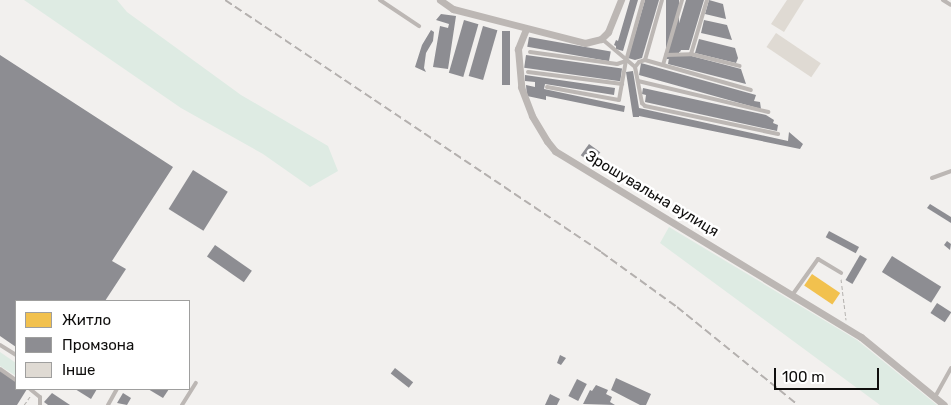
<!DOCTYPE html>
<html>
<head>
<meta charset="utf-8">
<style>
  body { margin:0 }
  #map { position:relative; width:951px; height:405px; overflow:hidden; background:#f2f0ee; font-family:Rubik,sans-serif }
  div>[style] { position:absolute }
  .green>* { inset:0; background:#deebe3 }
  .homes>* { inset:0; background:#f2c14e; transform-origin:0 0 }
  .industry>* { inset:0; background:#8d8d92; transform-origin:0 0 }
  .building>* { inset:0; background:#dfdad3; transform-origin:0 0 }
  .path>* { height:1px; margin-top:-0.5px; transform-origin:0; background:repeating-linear-gradient(90deg,#b3b0ad 0 4px,transparent 0 6.5px) }
  .lane>* { height:4px; margin:-2px; padding:0 2px; transform-origin:2px; border-radius:2px; background:#bcb7b4 }
  .street>* { height:7px; margin:-3.5px; padding:0 3.5px; transform-origin:3.5px; border-radius:3.5px; background:#bcb7b4 }
  .rail>* { height:2px; margin-top:-1px; transform-origin:0; background:repeating-linear-gradient(90deg,#b4b0ae 0 8px,transparent 0 12px) }
  span { translate:-50% -50%; white-space:nowrap; text-align:center; line-height:1.15; -webkit-text-stroke:5px #fff; paint-order:stroke }
  .street-label { font-size:15px; color:#0f0e0d }
  .legend { position:absolute; left:15px; top:300px; width:175px; height:90px; box-sizing:border-box; background:#fff; border:1px solid #9f9f9e; margin:0; padding:6px 9px; list-style:none; font-size:15px; color:#0f0e0d }
  .legend li { display:flex; align-items:center; gap:10px; height:25px }
  .legend b { width:25px; border:1px solid #9f9f9e }
  .scale { position:absolute; left:774px; top:368px; width:105px; height:22px; box-sizing:border-box; border:2px solid #0f0e0d; border-top:0; padding-left:6px; font-size:15px; line-height:18px; white-space:nowrap; color:#0f0e0d; -webkit-text-stroke:4px #fff; paint-order:stroke }
</style>
</head>
<body>
<div id="map">
  <div class="green">
    <div style="clip-path:polygon(24px 0,117px 0,127px 12px,241px 95px,328px 146px,338px 171px,310px 187px,263px 154px,181px 108px)"></div>
    <div style="clip-path:polygon(669px 227px,857px 340px,937px 405px,880px 405px,660px 243px)"></div>
    <div style="clip-path:polygon(0 352px,16px 363px,16px 376px,0 366px)"></div>
  </div>
  <div class="homes">
    <div style="left:812px;top:274px;width:34px;height:14px;rotate:34deg"></div>
  </div>
  <div class="industry">
    <div style="clip-path:polygon(630px 0,638px 0,623px 51px,616px 49px,616px 46px,614px 45px,616px 40px,618px 41px)"></div>
    <div style="clip-path:polygon(645px 0,659px 0,642px 58px,635px 60px,628px 58px)"></div>
    <div style="left:666px;top:0;width:13px;height:59px"></div>
    <div style="clip-path:polygon(686px 0,704px 0,689px 50px,681px 50px,680px 52px,671px 50px)"></div>
    <div style="clip-path:polygon(709px 0,723px 4px,726px 19px,705px 14px)"></div>
    <div style="clip-path:polygon(441px 14px,456px 16px,448px 69px,433px 67px,440px 26px,448px 28px,449px 24px,436px 20px)"></div>
    <div style="left:464px;top:20px;width:15px;height:55px;rotate:16deg"></div>
    <div style="clip-path:polygon(704px 20px,727px 25px,732px 40px,701px 33px)"></div>
    <div style="left:483px;top:26px;width:15px;height:52px;rotate:16deg"></div>
    <div style="clip-path:polygon(431px 30px,434px 32px,433px 41px,426px 53px,424px 68px,426px 72px,415px 67px,422px 45px)"></div>
    <div style="left:502px;top:31px;width:8px;height:54px"></div>
    <div style="left:529px;top:37px;width:83px;height:10px;rotate:10deg"></div>
    <div style="clip-path:polygon(699px 39px,735px 48px,738px 58px,736px 63px,695px 53px)"></div>
    <div style="clip-path:polygon(684px 54px,741px 69px,746px 84px,668px 64px,669px 58px,674px 59px,675px 56px)"></div>
    <div style="clip-path:polygon(0 55px,173px 167px,112px 261px,126px 269px,105px 301px,16px 301px,16px 347px,0 336px)"></div>
    <div style="left:526px;top:55px;width:97px;height:13px;rotate:8deg"></div>
    <div style="clip-path:polygon(641px 63px,756px 95px,754px 101px,760px 102px,761px 109px,639px 75px)"></div>
    <div style="clip-path:polygon(633px 71px,639px 108px,788px 141px,789px 132px,803px 144px,800px 149px,639px 116px,639px 117px,633px 117px,626px 72px)"></div>
    <div style="clip-path:polygon(525px 75px,615px 88px,614px 95px,545px 84px,544px 89px,625px 106px,624px 112px,546px 96px,546px 100px,527px 96px,526px 85px,535px 87px,535px 82px,525px 81px)"></div>
    <div style="clip-path:polygon(643px 88px,766px 115px,774px 120px,773px 123px,778px 125px,777px 131px,645px 102px,646px 95px,642px 94px)"></div>
    <div style="left:589px;top:144px;width:14px;height:14px;rotate:36deg"></div>
    <div style="left:193px;top:170px;width:41px;height:46px;rotate:32deg"></div>
    <div style="clip-path:polygon(930px 204px,951px 217px,951px 223px,927px 208px)"></div>
    <div style="left:829px;top:231px;width:34px;height:7px;rotate:28deg"></div>
    <div style="clip-path:polygon(947px 241px,951px 244px,950px 250px,944px 245px)"></div>
    <div style="left:215px;top:245px;width:45px;height:14px;rotate:35deg"></div>
    <div style="left:860px;top:255px;width:8px;height:29px;rotate:30deg"></div>
    <div style="left:892px;top:256px;width:58px;height:19px;rotate:32deg"></div>
    <div style="left:937px;top:303px;width:17px;height:12px;rotate:33deg"></div>
    <div style="clip-path:polygon(560px 355px,566px 358px,561px 365px,557px 363px)"></div>
    <div style="left:395px;top:368px;width:23px;height:7px;rotate:38deg"></div>
    <div style="clip-path:polygon(0 370px,16px 381px,16px 389px,27px 389px,17px 405px,0 405px)"></div>
    <div style="clip-path:polygon(616px 378px,651px 394px,646px 405px,640px 405px,611px 390px)"></div>
    <div style="left:577px;top:379px;width:11px;height:19px;rotate:27deg"></div>
    <div style="clip-path:polygon(596px 385px,608px 390px,606px 394px,612px 397px,610px 402px,615px 405px,583px 404px,590px 390px,592px 391px)"></div>
    <div style="clip-path:polygon(75px 389px,97px 389px,91px 399px)"></div>
    <div style="clip-path:polygon(148px 389px,169px 389px,163px 398px)"></div>
    <div style="clip-path:polygon(52px 393px,70px 405px,48px 405px,44px 402px)"></div>
    <div style="clip-path:polygon(123px 393px,131px 398px,127px 405px,117px 403px)"></div>
    <div style="clip-path:polygon(550px 394px,560px 399px,557px 405px,545px 405px)"></div>
  </div>
  <div class="building">
    <div style="clip-path:polygon(787px 0,804px 0,784px 32px,771px 24px)"></div>
    <div style="left:776px;top:33px;width:54px;height:17px;rotate:34deg"></div>
  </div>
  <div class="path">
    <div style="left:841px;top:279px;width:41px;rotate:83deg"></div>
    <div style="left:24px;top:405px;width:12px;rotate:-55deg"></div>
  </div>
  <div class="lane">
    <div style="left:380px;top:0;width:47px;rotate:33.7deg"></div>
    <div style="left:943px;top:0;width:9px;rotate:32deg"></div>
    <div style="left:602px;top:39px;width:43px;rotate:40.3deg"></div>
    <div style="left:635px;top:67px;width:37px;rotate:79deg"></div>
    <div style="left:642px;top:103px;width:4px;rotate:45deg"></div>
    <div style="left:645px;top:106px;width:136px;rotate:11.9deg"></div>
    <div style="left:530px;top:52px;width:88px;rotate:7.9deg"></div>
    <div style="left:617px;top:64px;width:9px;rotate:-18deg"></div>
    <div style="left:626px;top:61px;width:63px;rotate:-74.4deg"></div>
    <div style="left:691px;top:54px;width:56px;rotate:-73.5deg"></div>
    <div style="left:666px;top:55px;width:25px;rotate:-2deg"></div>
    <div style="left:691px;top:54px;width:50px;rotate:13.8deg"></div>
    <div style="left:645px;top:60px;width:62px;rotate:-74.2deg"></div>
    <div style="left:663px;top:65px;width:68px;rotate:-73.7deg"></div>
    <div style="left:635px;top:67px;width:6px;rotate:-51deg"></div>
    <div style="left:639px;top:62px;width:6px;rotate:-18deg"></div>
    <div style="left:645px;top:60px;width:110px;rotate:15.8deg"></div>
    <div style="left:528px;top:72px;width:95px;rotate:7.3deg"></div>
    <div style="left:638px;top:81px;width:134px;rotate:13.4deg"></div>
    <div style="left:547px;top:87px;width:73px;rotate:10.2deg"></div>
    <div style="left:619px;top:100px;width:40px;rotate:-80deg"></div>
    <div style="left:932px;top:178px;width:20px;rotate:-20deg"></div>
    <div style="left:793px;top:294px;width:43px;rotate:-54.5deg"></div>
    <div style="left:818px;top:259px;width:27px;rotate:31deg"></div>
    <div style="left:0;top:345px;width:19px;rotate:32deg"></div>
    <div style="left:0;top:369px;width:19px;rotate:35deg"></div>
    <div style="left:30px;top:389px;width:13px;rotate:39deg"></div>
    <div style="left:40px;top:397px;width:8px;rotate:90deg"></div>
    <div style="left:935px;top:397px;width:33px;rotate:-61deg"></div>
    <div style="left:108px;top:405px;width:18px;rotate:-61deg"></div>
    <div style="left:182px;top:405px;width:26px;rotate:-58deg"></div>
  </div>
  <div class="street">
    <div style="left:440px;top:0;width:16px;rotate:35deg"></div>
    <div style="left:453px;top:9px;width:136px;rotate:14.4deg"></div>
    <div style="left:585px;top:43px;width:16px;rotate:-14deg"></div>
    <div style="left:601px;top:39px;width:10px;rotate:-45deg"></div>
    <div style="left:608px;top:32px;width:35px;rotate:-68deg"></div>
    <div style="left:526px;top:29px;width:22px;rotate:112deg"></div>
    <div style="left:518px;top:49px;width:38px;rotate:85deg"></div>
    <div style="left:521px;top:87px;width:31px;rotate:69deg"></div>
    <div style="left:532px;top:116px;width:29px;rotate:59deg"></div>
    <div style="left:547px;top:141px;width:13px;rotate:51deg"></div>
    <div style="left:555px;top:151px;width:358px;rotate:31.3deg"></div>
    <div style="left:861px;top:337px;width:107px;rotate:39.3deg"></div>
  </div>
  <div class="rail">
    <div style="left:225px;top:0;width:453px;rotate:33.8deg"></div>
    <div style="left:601px;top:252px;width:94px;rotate:35.9deg"></div>
    <div style="left:677px;top:307px;width:156px;rotate:39deg"></div>
  </div>
  <div class="street-label">
    <span style="left:652px;top:194px;rotate:31deg">Зрошувальна вулиця</span>
  </div>
  <ul class="legend">
  <li><b style="height:14px;background:#f2c14e"></b>Житло</li>
  <li><b style="height:14px;background:#8d8d92"></b>Промзона</li>
  <li><b style="height:14px;background:#dfdad3"></b>Інше</li>
  </ul>
  <div class="scale">100 m</div>
</div>
</body>
</html>
